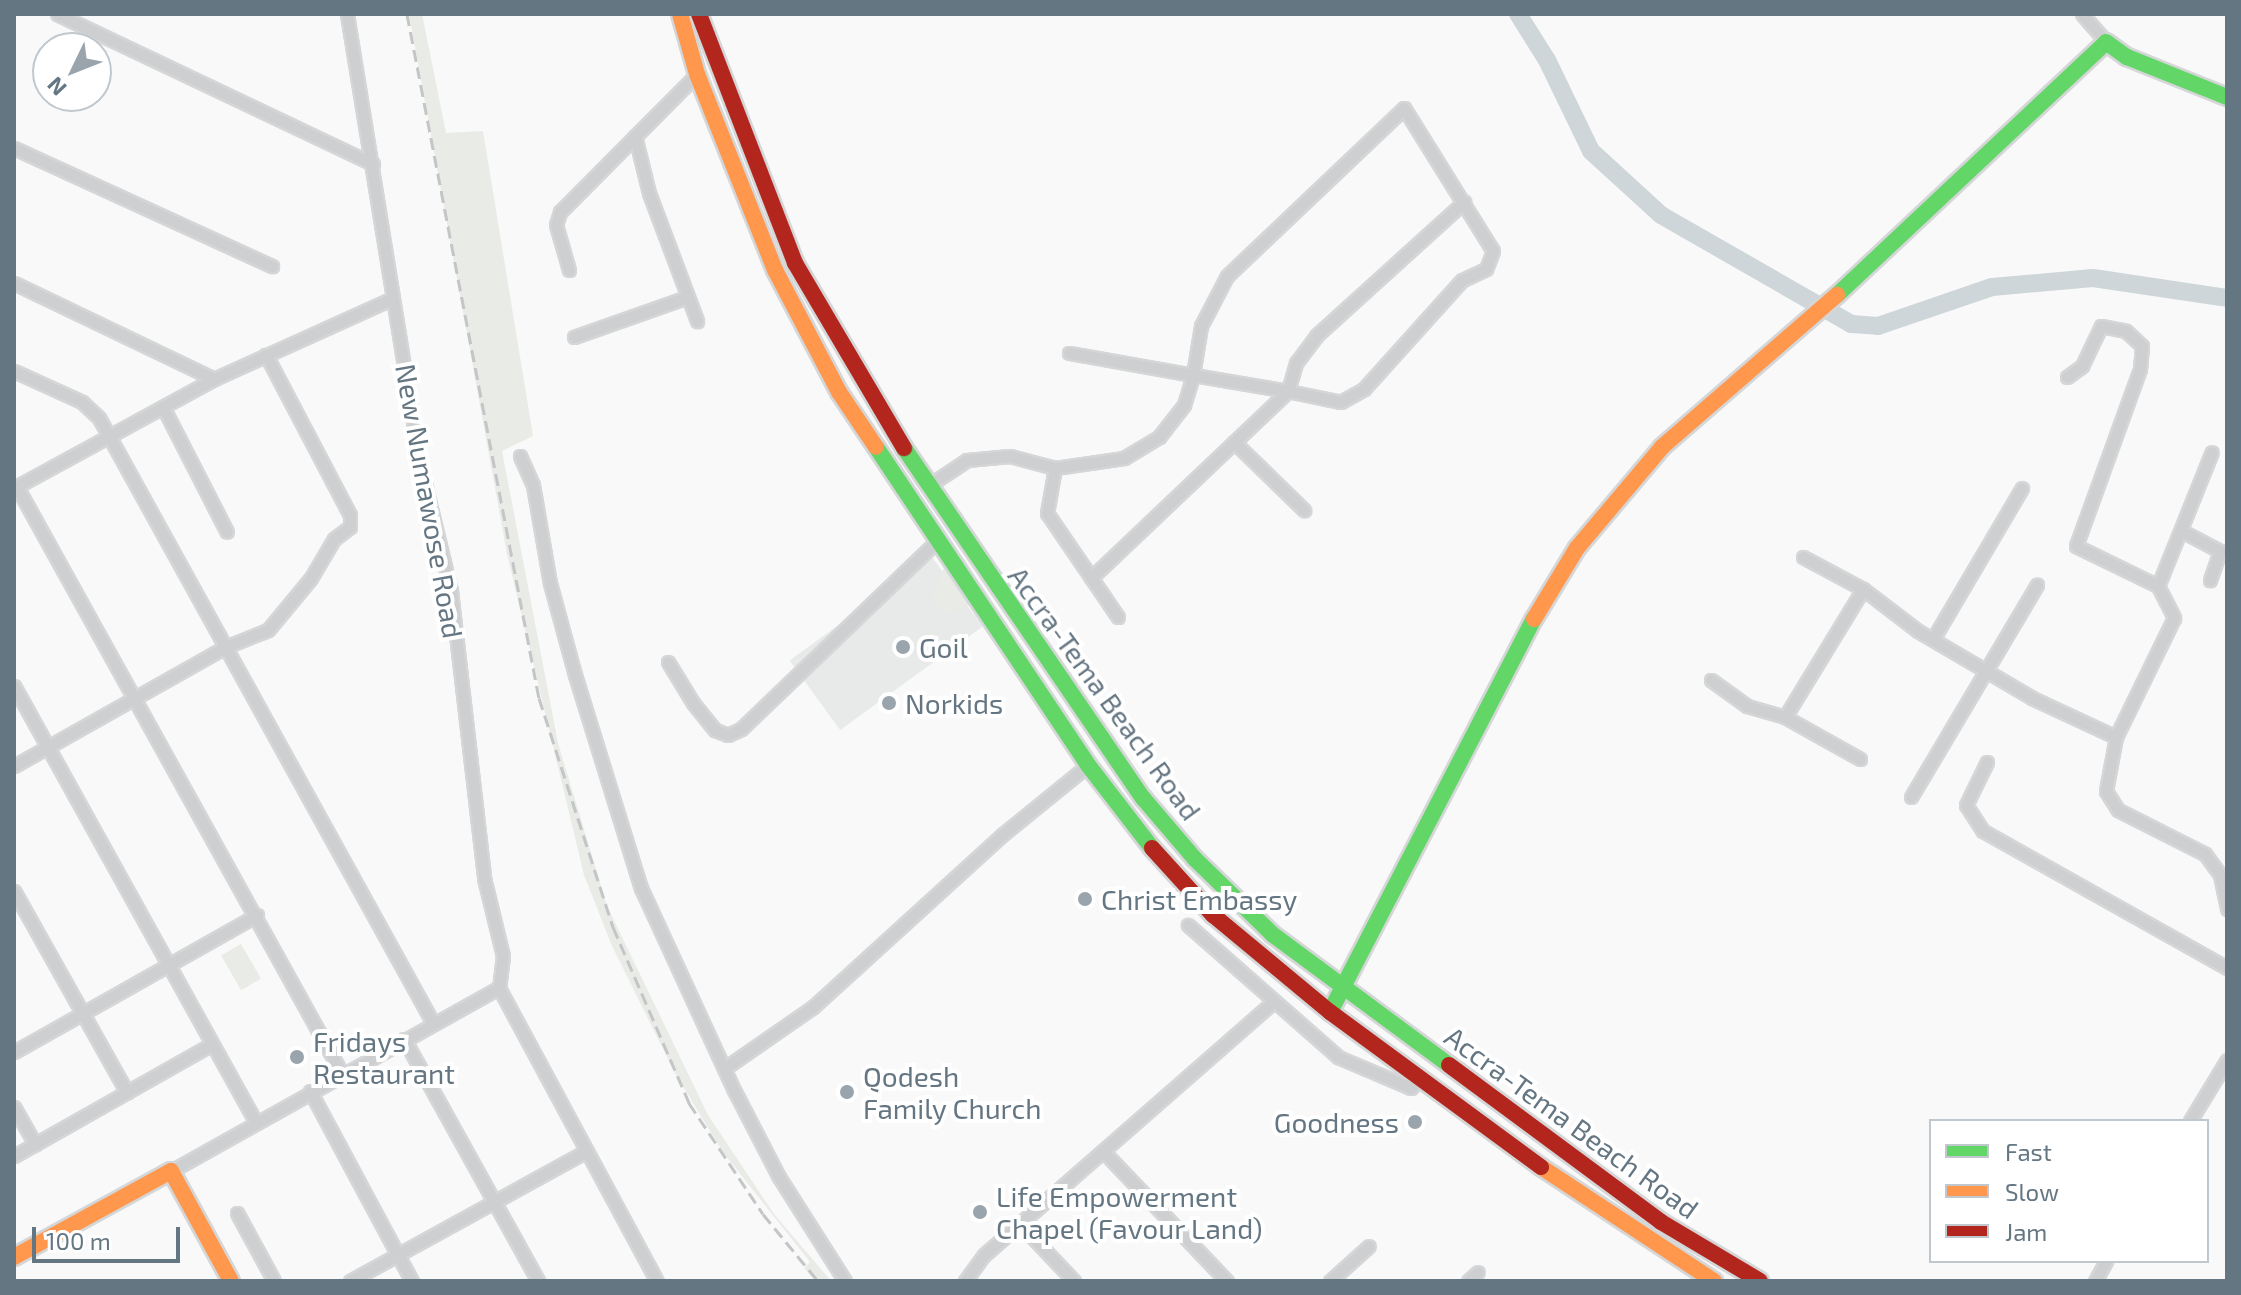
<!DOCTYPE html>
<html>
<head>
<meta charset="utf-8">
<style>
  body { margin:0 }
  #map { position:relative; width:2241px; height:1295px; overflow:hidden; background:#f9f9f9; font-family:"Exo 2",sans-serif }
  div>[style] { position:absolute }
  .built>* { inset:0; background:#e8e9e9; transform-origin:0 0 }
  .green>* { inset:0; background:#e8ebe6; transform-origin:0 0 }
  .river>* { height:18px; margin:-9px; padding:0 9px; transform-origin:9px; border-radius:9px; background:#ced6d9 }
  .roads { filter:drop-shadow(2px 0 #d5d6d7) drop-shadow(-2px 0 #d5d6d7) drop-shadow(0 2px #d5d6d7) drop-shadow(0 -2px #d5d6d7) }
  .street>* { height:11px; margin:-5.5px; padding:0 5.5px; transform-origin:5.5px; border-radius:5.5px; background:#cecfd0 }
  .fast>* { height:16px; margin:-8px; padding:0 8px; transform-origin:8px; border-radius:8px; background:#63d668 }
  .slow>* { height:16px; margin:-8px; padding:0 8px; transform-origin:8px; border-radius:8px; background:#ff974d }
  .jam>* { height:16px; margin:-8px; padding:0 8px; transform-origin:8px; border-radius:8px; background:#b3261e }
  .rail>* { height:3px; margin-top:-1.5px; transform-origin:0; background:repeating-linear-gradient(90deg,#c3c5c6 0 12px,transparent 0 18px) }
  .dots>* { width:22px; height:22px; translate:-50% -50%; box-sizing:border-box; border:4px solid #fff; border-radius:50% }
  span { translate:-50% -50%; white-space:nowrap; text-align:center; line-height:1.15; -webkit-text-stroke:8px #fff; paint-order:stroke }
  .street-label { font-size:28px; color:#657683 }
  .poi-label { font-size:28px; color:#657683 }
  .left { translate:0 -50%; text-align:left }
  .right { translate:-100% -50%; text-align:right }
  .frame { position:absolute; inset:0; border:16px solid #657683; pointer-events:none }
  .legend { position:absolute; left:1929px; top:1119px; width:280px; height:144px; box-sizing:border-box; background:#fff; border:2px solid #c1c8cd; margin:0; padding:10px 14px; list-style:none; font-size:24px; color:#657683 }
  .legend li { display:flex; align-items:center; gap:16px; height:40px }
  .legend b { width:40px; border:2px solid #c1c8cd }
  .north { position:absolute; left:32px; top:32px; width:80px; height:80px; box-sizing:border-box; background:#fff; border:2px solid #c1c8cd; border-radius:50%; rotate:227deg; font-size:22px; font-weight:700; line-height:32px; text-align:center; color:#657683 }
  .north::after { content:''; display:block; margin:auto; width:28px; height:36px; background:#99a4ac; clip-path:polygon(50% 0,100% 100%,50% 72%,0 100%) }
  .scale { position:absolute; left:32px; top:1227px; width:148px; height:36px; box-sizing:border-box; border:4px solid #657683; border-top:0; padding-left:10px; font-size:24px; line-height:28px; white-space:nowrap; color:#657683; -webkit-text-stroke:6px #fff; paint-order:stroke }
</style>
</head>
<body>
<div id="map">
  <div class="built">
    <div style="left:932px;top:557px;width:86px;height:176px;rotate:54deg"></div>
  </div>
  <div class="green">
    <div style="clip-path:polygon(409px 14px,422px 14px,446px 133px,483px 131px,533px 436px,502px 451px,558px 743px,607px 906px,708px 1115px,774px 1214px,831px 1281px,816px 1281px,804px 1268px,810px 1262px,722px 1151px,675px 1073px,612px 946px,584px 875px,507px 554px)"></div>
    <div style="clip-path:polygon(944px 568px,970px 604px,947px 615px,932px 597px)"></div>
    <div style="left:241px;top:944px;width:40px;height:23px;rotate:60deg"></div>
  </div>
  <div class="river">
    <div style="left:1518px;top:14px;width:54px;rotate:57.8deg"></div>
    <div style="left:1547px;top:60px;width:101px;rotate:64.2deg"></div>
    <div style="left:1591px;top:151px;width:95px;rotate:42.4deg"></div>
    <div style="left:1661px;top:215px;width:219px;rotate:29.8deg"></div>
    <div style="left:1851px;top:324px;width:27px;rotate:4deg"></div>
    <div style="left:1878px;top:326px;width:120px;rotate:-18.9deg"></div>
    <div style="left:1992px;top:287px;width:101px;rotate:-5.1deg"></div>
    <div style="left:2093px;top:278px;width:135px;rotate:8.5deg"></div>
  </div>
  <div class="roads">
    <div class="street">
      <div style="left:57px;top:14px;width:350px;rotate:25.4deg"></div>
      <div style="left:347px;top:14px;width:455px;rotate:80.8deg"></div>
      <div style="left:420px;top:463px;width:132px;rotate:76.4deg"></div>
      <div style="left:451px;top:591px;width:289px;rotate:83.4deg"></div>
      <div style="left:484px;top:878px;width:80px;rotate:76.3deg"></div>
      <div style="left:503px;top:956px;width:32px;rotate:97deg"></div>
      <div style="left:2082px;top:14px;width:37px;rotate:49deg"></div>
      <div style="left:635px;top:136px;width:59px;rotate:76.2deg"></div>
      <div style="left:649px;top:193px;width:137px;rotate:69.4deg"></div>
      <div style="left:14px;top:148px;width:284px;rotate:24.6deg"></div>
      <div style="left:569px;top:270px;width:47px;rotate:-106.1deg"></div>
      <div style="left:556px;top:225px;width:14px;rotate:-73deg"></div>
      <div style="left:560px;top:212px;width:194px;rotate:-45.2deg"></div>
      <div style="left:14px;top:283px;width:222px;rotate:25.6deg"></div>
      <div style="left:574px;top:337px;width:118px;rotate:-19.4deg"></div>
      <div style="left:14px;top:371px;width:75px;rotate:24.5deg"></div>
      <div style="left:82px;top:402px;width:23px;rotate:43deg"></div>
      <div style="left:99px;top:418px;width:691px;rotate:61.1deg"></div>
      <div style="left:2067px;top:377px;width:19px;rotate:-36deg"></div>
      <div style="left:2082px;top:366px;width:44px;rotate:-64.6deg"></div>
      <div style="left:2101px;top:326px;width:25px;rotate:11deg"></div>
      <div style="left:2126px;top:331px;width:22px;rotate:43deg"></div>
      <div style="left:2142px;top:346px;width:23px;rotate:95deg"></div>
      <div style="left:2140px;top:369px;width:188px;rotate:109.9deg"></div>
      <div style="left:2076px;top:546px;width:91px;rotate:26deg"></div>
      <div style="left:2158px;top:586px;width:36px;rotate:63deg"></div>
      <div style="left:2174px;top:618px;width:132px;rotate:116deg"></div>
      <div style="left:2116px;top:737px;width:55px;rotate:100.5deg"></div>
      <div style="left:2106px;top:791px;width:22px;rotate:58deg"></div>
      <div style="left:2118px;top:810px;width:97px;rotate:26.8deg"></div>
      <div style="left:2205px;top:854px;width:26px;rotate:54deg"></div>
      <div style="left:2220px;top:875px;width:35px;rotate:78deg"></div>
      <div style="left:163px;top:407px;width:140px;rotate:62.9deg"></div>
      <div style="left:1234px;top:442px;width:98px;rotate:44.2deg"></div>
      <div style="left:520px;top:456px;width:32px;rotate:66deg"></div>
      <div style="left:533px;top:485px;width:99px;rotate:80.2deg"></div>
      <div style="left:550px;top:583px;width:95px;rotate:74.8deg"></div>
      <div style="left:575px;top:675px;width:223px;rotate:72.8deg"></div>
      <div style="left:641px;top:888px;width:222px;rotate:65.3deg"></div>
      <div style="left:734px;top:1090px;width:98px;rotate:62.7deg"></div>
      <div style="left:779px;top:1177px;width:123px;rotate:57.6deg"></div>
      <div style="left:1055px;top:468px;width:46px;rotate:100.1deg"></div>
      <div style="left:1047px;top:513px;width:126px;rotate:55.7deg"></div>
      <div style="left:928px;top:486px;width:47px;rotate:-33.7deg"></div>
      <div style="left:967px;top:460px;width:43px;rotate:-5.3deg"></div>
      <div style="left:1010px;top:456px;width:47px;rotate:14.9deg"></div>
      <div style="left:1055px;top:468px;width:70px;rotate:-8.2deg"></div>
      <div style="left:1124px;top:458px;width:41px;rotate:-31deg"></div>
      <div style="left:1159px;top:437px;width:41px;rotate:-52deg"></div>
      <div style="left:1184px;top:405px;width:31px;rotate:-73deg"></div>
      <div style="left:1193px;top:375px;width:50px;rotate:-80.7deg"></div>
      <div style="left:1201px;top:326px;width:56px;rotate:-62.5deg"></div>
      <div style="left:1227px;top:276px;width:244px;rotate:-43.5deg"></div>
      <div style="left:1404px;top:108px;width:168px;rotate:58.1deg"></div>
      <div style="left:1493px;top:251px;width:19px;rotate:111deg"></div>
      <div style="left:1486px;top:269px;width:26px;rotate:155deg"></div>
      <div style="left:1462px;top:280px;width:147px;rotate:132deg"></div>
      <div style="left:1364px;top:389px;width:26px;rotate:151deg"></div>
      <div style="left:1341px;top:402px;width:54px;rotate:-168.3deg"></div>
      <div style="left:1288px;top:391px;width:96px;rotate:-170.4deg"></div>
      <div style="left:1193px;top:375px;width:126px;rotate:-169.9deg"></div>
      <div style="left:17px;top:487px;width:669px;rotate:61.02deg"></div>
      <div style="left:14px;top:488px;width:228px;rotate:-28.6deg"></div>
      <div style="left:214px;top:379px;width:196px;rotate:-24.3deg"></div>
      <div style="left:2182px;top:531px;width:43px;rotate:27.8deg"></div>
      <div style="left:2220px;top:551px;width:31px;rotate:109deg"></div>
      <div style="left:1803px;top:557px;width:68px;rotate:28.1deg"></div>
      <div style="left:1863px;top:589px;width:69px;rotate:37.4deg"></div>
      <div style="left:1918px;top:631px;width:132px;rotate:30.4deg"></div>
      <div style="left:2032px;top:698px;width:93px;rotate:24.9deg"></div>
      <div style="left:1091px;top:578px;width:272px;rotate:-43.5deg"></div>
      <div style="left:1288px;top:391px;width:29px;rotate:-74deg"></div>
      <div style="left:1296px;top:363px;width:34px;rotate:-53deg"></div>
      <div style="left:1316px;top:336px;width:200px;rotate:-42.2deg"></div>
      <div style="left:2158px;top:586px;width:144px;rotate:-68.1deg"></div>
      <div style="left:1933px;top:639px;width:175px;rotate:-59.5deg"></div>
      <div style="left:668px;top:662px;width:48px;rotate:58.6deg"></div>
      <div style="left:693px;top:703px;width:35px;rotate:51deg"></div>
      <div style="left:715px;top:730px;width:14px;rotate:21deg"></div>
      <div style="left:728px;top:735px;width:14px;rotate:-25deg"></div>
      <div style="left:741px;top:729px;width:273px;rotate:-43.8deg"></div>
      <div style="left:1711px;top:680px;width:44px;rotate:35.8deg"></div>
      <div style="left:1747px;top:706px;width:40px;rotate:16deg"></div>
      <div style="left:1785px;top:717px;width:86px;rotate:29.2deg"></div>
      <div style="left:14px;top:686px;width:497px;rotate:61deg"></div>
      <div style="left:1785px;top:717px;width:150px;rotate:-58.6deg"></div>
      <div style="left:1987px;top:762px;width:48px;rotate:116deg"></div>
      <div style="left:1966px;top:805px;width:31px;rotate:57deg"></div>
      <div style="left:1983px;top:831px;width:280px;rotate:29.3deg"></div>
      <div style="left:14px;top:766px;width:240px;rotate:-29.4deg"></div>
      <div style="left:223px;top:648px;width:48px;rotate:-21.8deg"></div>
      <div style="left:268px;top:630px;width:67px;rotate:-50.4deg"></div>
      <div style="left:311px;top:578px;width:45px;rotate:-59.5deg"></div>
      <div style="left:334px;top:539px;width:20px;rotate:-37deg"></div>
      <div style="left:350px;top:527px;width:12px;rotate:-90deg"></div>
      <div style="left:350px;top:515px;width:181px;rotate:-117.7deg"></div>
      <div style="left:1911px;top:797px;width:247px;rotate:-59.3deg"></div>
      <div style="left:14px;top:891px;width:231px;rotate:60.7deg"></div>
      <div style="left:1188px;top:925px;width:200px;rotate:41.3deg"></div>
      <div style="left:1338px;top:1057px;width:79px;rotate:23deg"></div>
      <div style="left:1411px;top:1088px;width:13px;rotate:-51deg"></div>
      <div style="left:499px;top:988px;width:333px;rotate:61.7deg"></div>
      <div style="left:404px;top:1039px;width:277px;rotate:61deg"></div>
      <div style="left:14px;top:1052px;width:279px;rotate:-29.4deg"></div>
      <div style="left:725px;top:1068px;width:107px;rotate:-34.7deg"></div>
      <div style="left:813px;top:1007px;width:256px;rotate:-42.3deg"></div>
      <div style="left:1002px;top:835px;width:111px;rotate:-39.1deg"></div>
      <div style="left:310px;top:1091px;width:216px;rotate:61.8deg"></div>
      <div style="left:14px;top:1107px;width:43px;rotate:60.4deg"></div>
      <div style="left:2190px;top:1121px;width:71px;rotate:-58.8deg"></div>
      <div style="left:1103px;top:1151px;width:180px;rotate:46.4deg"></div>
      <div style="left:14px;top:1156px;width:227px;rotate:-29.5deg"></div>
      <div style="left:171px;top:1171px;width:376px;rotate:-29.2deg"></div>
      <div style="left:237px;top:1213px;width:77px;rotate:61.4deg"></div>
      <div style="left:1022px;top:1226px;width:76px;rotate:46.6deg"></div>
      <div style="left:350px;top:1281px;width:269px;rotate:-28.8deg"></div>
      <div style="left:965px;top:1281px;width:32px;rotate:-54deg"></div>
      <div style="left:984px;top:1255px;width:381px;rotate:-41.2deg"></div>
      <div style="left:1330px;top:1281px;width:52px;rotate:-41.9deg"></div>
      <div style="left:1468px;top:1281px;width:13px;rotate:-42deg"></div>
      <div style="left:2095px;top:1281px;width:23px;rotate:-61deg"></div>
    </div>
    <div class="fast">
      <div style="left:1837px;top:295px;width:369px;rotate:-43.2deg"></div>
      <div style="left:2106px;top:42px;width:26px;rotate:36deg"></div>
      <div style="left:2127px;top:57px;width:108px;rotate:21.8deg"></div>
      <div style="left:876px;top:447px;width:382px;rotate:56.3deg"></div>
      <div style="left:1088px;top:765px;width:105px;rotate:52.4deg"></div>
      <div style="left:904px;top:448px;width:424px;rotate:55.7deg"></div>
      <div style="left:1143px;top:798px;width:80px;rotate:49.6deg"></div>
      <div style="left:1195px;top:859px;width:107px;rotate:44.2deg"></div>
      <div style="left:1272px;top:934px;width:220px;rotate:36.5deg"></div>
      <div style="left:1330px;top:1012px;width:443px;rotate:-62.6deg"></div>
    </div>
    <div class="slow">
      <div style="left:680px;top:14px;width:62px;rotate:74.2deg"></div>
      <div style="left:697px;top:74px;width:211px;rotate:68.3deg"></div>
      <div style="left:775px;top:270px;width:138px;rotate:62.3deg"></div>
      <div style="left:839px;top:392px;width:66px;rotate:56.1deg"></div>
      <div style="left:1534px;top:619px;width:83px;rotate:-58.8deg"></div>
      <div style="left:1577px;top:548px;width:132px;rotate:-49.9deg"></div>
      <div style="left:1662px;top:447px;width:232px;rotate:-41deg"></div>
      <div style="left:1541px;top:1167px;width:207px;rotate:33.4deg"></div>
      <div style="left:14px;top:1257px;width:179px;rotate:-28.7deg"></div>
      <div style="left:171px;top:1171px;width:125px;rotate:61.4deg"></div>
    </div>
    <div class="jam">
      <div style="left:699px;top:14px;width:267px;rotate:68.9deg"></div>
      <div style="left:795px;top:263px;width:215px;rotate:59.5deg"></div>
      <div style="left:1152px;top:848px;width:91px;rotate:47.7deg"></div>
      <div style="left:1213px;top:915px;width:152px;rotate:39.7deg"></div>
      <div style="left:1330px;top:1012px;width:262px;rotate:36.3deg"></div>
      <div style="left:1449px;top:1065px;width:264px;rotate:36.5deg"></div>
      <div style="left:1661px;top:1222px;width:115px;rotate:30.8deg"></div>
    </div>
  </div>
  <div class="rail">
    <div style="left:407px;top:14px;width:697px;rotate:79.08deg"></div>
    <div style="left:539px;top:698px;width:241px;rotate:72.1deg"></div>
    <div style="left:613px;top:927px;width:192px;rotate:66.6deg"></div>
    <div style="left:689px;top:1103px;width:133px;rotate:56.3deg"></div>
    <div style="left:763px;top:1214px;width:87px;rotate:50.6deg"></div>
  </div>
  <div class="dots">
    <div style="left:903px;top:647px;background:#99a4ac"></div>
    <div style="left:889px;top:703px;background:#99a4ac"></div>
    <div style="left:1085px;top:899px;background:#99a4ac"></div>
    <div style="left:297px;top:1057px;background:#99a4ac"></div>
    <div style="left:847px;top:1092px;background:#99a4ac"></div>
    <div style="left:1415px;top:1122px;background:#99a4ac"></div>
    <div style="left:980px;top:1212px;background:#99a4ac"></div>
  </div>
  <div class="street-label">
    <span style="left:430px;top:501px;rotate:80deg">New Numawose Road</span>
    <span style="left:1105px;top:693px;rotate:54deg">Accra-Tema Beach Road</span>
    <span style="left:1572px;top:1122px;rotate:36deg">Accra-Tema Beach Road</span>
  </div>
  <div class="poi-label">
    <span class="left" style="left:919px;top:647px">Goil</span>
    <span class="left" style="left:905px;top:703px">Norkids</span>
    <span class="left" style="left:1101px;top:899px">Christ Embassy</span>
    <span class="left" style="left:313px;top:1057px">Fridays<br>Restaurant</span>
    <span class="left" style="left:863px;top:1092px">Qodesh<br>Family Church</span>
    <span class="right" style="left:1399px;top:1122px">Goodness</span>
    <span class="left" style="left:996px;top:1212px">Life Empowerment<br>Chapel (Favour Land)</span>
  </div>
  <div class="frame"></div>
  <ul class="legend">
  <li><b style="height:10px;background:#63d668"></b>Fast</li>
  <li><b style="height:10px;background:#ff974d"></b>Slow</li>
  <li><b style="height:10px;background:#b3261e"></b>Jam</li>
  </ul>
  <div class="north">N</div>
  <div class="scale">100 m</div>
</div>
</body>
</html>
